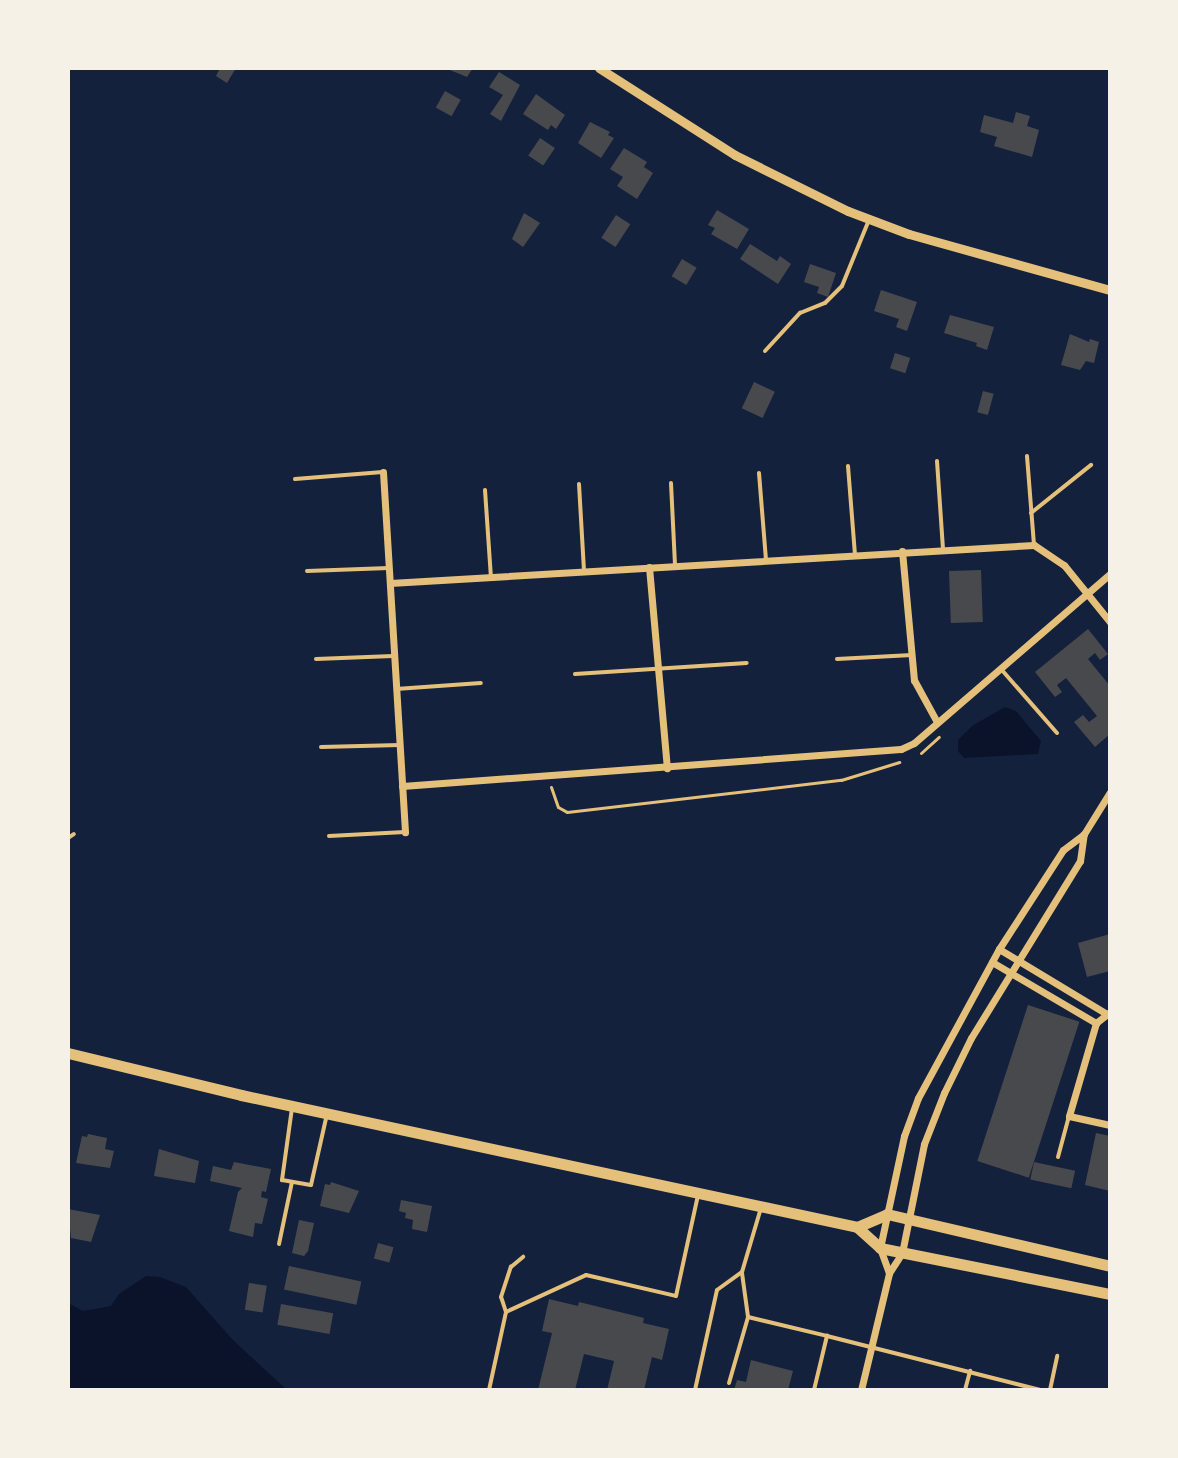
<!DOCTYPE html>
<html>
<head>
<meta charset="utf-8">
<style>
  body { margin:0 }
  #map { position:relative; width:1178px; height:1458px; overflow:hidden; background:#14213d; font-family:Montserrat,sans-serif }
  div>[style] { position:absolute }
  .water>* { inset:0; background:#0b132b }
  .building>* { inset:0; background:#48494c; transform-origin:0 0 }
  .path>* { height:3px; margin:-1.5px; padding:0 1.5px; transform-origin:1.5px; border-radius:1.5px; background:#e5c07b }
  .service>* { height:4px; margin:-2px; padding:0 2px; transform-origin:2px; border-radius:2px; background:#e5c07b }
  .minor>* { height:7px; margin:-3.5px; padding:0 3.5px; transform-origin:3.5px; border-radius:3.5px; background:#e5c07b }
  .tertiary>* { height:9px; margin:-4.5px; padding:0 4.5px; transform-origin:4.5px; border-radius:4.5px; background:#e5c07b }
  .primary>* { height:11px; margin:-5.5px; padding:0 5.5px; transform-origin:5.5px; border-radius:5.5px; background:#e5c07b }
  span { translate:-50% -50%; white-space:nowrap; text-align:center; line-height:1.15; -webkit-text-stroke:7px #f6f1e7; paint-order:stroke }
  .frame { position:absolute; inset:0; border:70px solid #f6f1e7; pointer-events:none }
</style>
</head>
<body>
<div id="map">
  <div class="water">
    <div style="clip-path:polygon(1005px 707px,1016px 711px,1041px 741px,1038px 754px,964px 758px,958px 751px,958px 740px,972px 726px)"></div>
    <div style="clip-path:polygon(146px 1276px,160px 1277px,186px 1287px,233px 1340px,287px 1390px,68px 1390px,68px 1303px,83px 1311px,111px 1306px,119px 1294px)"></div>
  </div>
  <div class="building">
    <div style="clip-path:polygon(215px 68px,236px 68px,227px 83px,216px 76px,219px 70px)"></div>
    <div style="clip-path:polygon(445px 68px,473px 68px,467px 77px)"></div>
    <div style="clip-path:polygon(499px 72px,520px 85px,501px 121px,490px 114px,503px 95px,489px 87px)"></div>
    <div style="left:445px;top:91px;width:18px;height:19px;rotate:29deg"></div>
    <div style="clip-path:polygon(536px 94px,565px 115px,556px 129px,551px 125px,548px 130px,523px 114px)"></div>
    <div style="clip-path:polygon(1016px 112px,1030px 116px,1027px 126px,1039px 130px,1032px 157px,994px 146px,997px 137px,980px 132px,984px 115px,1013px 123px)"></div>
    <div style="clip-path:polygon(590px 122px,610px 132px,608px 135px,614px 138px,601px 158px,578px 143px)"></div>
    <div style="left:540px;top:138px;width:18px;height:21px;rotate:34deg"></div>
    <div style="clip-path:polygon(624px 148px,647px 162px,644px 167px,653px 173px,637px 199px,617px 186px,623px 177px,610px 169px)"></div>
    <div style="clip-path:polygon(717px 210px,749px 229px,737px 249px,711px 234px,715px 228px,708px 225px)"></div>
    <div style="clip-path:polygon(524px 213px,540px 223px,523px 247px,512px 239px)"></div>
    <div style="left:616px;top:215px;width:17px;height:27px;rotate:33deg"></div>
    <div style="clip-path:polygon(750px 244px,777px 261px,780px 256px,791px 264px,778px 284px,740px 259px)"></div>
    <div style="left:682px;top:259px;width:17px;height:20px;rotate:31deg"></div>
    <div style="clip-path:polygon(810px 264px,836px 273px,828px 297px,817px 293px,819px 287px,804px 282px)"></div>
    <div style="clip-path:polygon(881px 290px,917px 302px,907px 331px,896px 327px,899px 319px,874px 311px)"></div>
    <div style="clip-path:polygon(950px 315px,994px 327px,987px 350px,976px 346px,977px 343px,944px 333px)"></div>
    <div style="clip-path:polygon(1070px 334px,1089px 342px,1090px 339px,1099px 342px,1094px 363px,1086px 361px,1080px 370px,1061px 365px)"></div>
    <div style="left:895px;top:353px;width:16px;height:16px;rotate:18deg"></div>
    <div style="left:754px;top:382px;width:23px;height:29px;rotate:25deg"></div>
    <div style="left:983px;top:391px;width:11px;height:22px;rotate:15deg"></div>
    <div style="left:981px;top:570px;width:52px;height:32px;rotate:88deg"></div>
    <div style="clip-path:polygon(1088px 629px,1108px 654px,1100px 660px,1095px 653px,1088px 659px,1110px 686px,1110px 734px,1095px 747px,1074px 722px,1083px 715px,1089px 722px,1097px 716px,1066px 678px,1057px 685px,1062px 692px,1055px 697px,1035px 672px)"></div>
    <div style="clip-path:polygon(1110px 934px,1110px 971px,1087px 977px,1078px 943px)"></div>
    <div style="left:1028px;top:1005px;width:54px;height:164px;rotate:18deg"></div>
    <div style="clip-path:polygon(1096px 1133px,1110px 1136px,1110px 1191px,1085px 1185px)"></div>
    <div style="clip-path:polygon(88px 1134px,107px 1138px,105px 1149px,114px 1151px,110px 1168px,76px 1163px,82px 1136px,87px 1137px)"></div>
    <div style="clip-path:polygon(159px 1149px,199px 1161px,195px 1183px,154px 1176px)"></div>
    <div style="clip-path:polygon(234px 1162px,271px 1169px,266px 1192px,262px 1191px,261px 1197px,268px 1199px,262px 1224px,255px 1223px,253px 1237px,229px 1231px,238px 1192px,242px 1188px,210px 1181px,213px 1166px,231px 1170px)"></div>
    <div style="left:1034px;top:1162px;width:42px;height:18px;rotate:12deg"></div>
    <div style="clip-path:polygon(331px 1182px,359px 1191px,349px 1213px,320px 1206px,325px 1184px,330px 1185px)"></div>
    <div style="clip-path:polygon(401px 1200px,432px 1206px,427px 1232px,412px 1229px,413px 1220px,405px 1218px,406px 1213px,399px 1211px)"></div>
    <div style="clip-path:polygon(68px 1209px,100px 1215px,91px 1242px,71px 1238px)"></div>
    <div style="clip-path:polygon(299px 1220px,314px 1223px,308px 1251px,304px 1256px,292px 1253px)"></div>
    <div style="left:378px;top:1243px;width:16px;height:16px;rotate:15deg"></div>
    <div style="left:289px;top:1266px;width:74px;height:24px;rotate:12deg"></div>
    <div style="left:249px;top:1283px;width:18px;height:27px;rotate:9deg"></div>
    <div style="clip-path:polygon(549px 1299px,578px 1306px,579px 1302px,644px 1318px,643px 1323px,669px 1329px,662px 1360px,652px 1357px,644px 1390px,607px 1390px,614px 1361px,584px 1354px,575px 1390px,538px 1390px,552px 1333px,542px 1331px)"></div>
    <div style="left:281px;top:1304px;width:53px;height:21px;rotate:10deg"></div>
    <div style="clip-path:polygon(751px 1360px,793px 1371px,788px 1390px,734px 1390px,737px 1380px,746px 1382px)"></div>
  </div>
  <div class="path">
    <div style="left:921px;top:753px;width:24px;rotate:-42deg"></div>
    <div style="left:551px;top:787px;width:21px;rotate:71deg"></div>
    <div style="left:558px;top:807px;width:10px;rotate:29deg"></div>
    <div style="left:567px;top:812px;width:276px;rotate:-6.7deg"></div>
    <div style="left:841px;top:780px;width:61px;rotate:-17.2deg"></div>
  </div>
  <div class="service">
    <div style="left:765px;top:351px;width:52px;rotate:-47.4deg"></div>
    <div style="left:800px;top:313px;width:27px;rotate:-22deg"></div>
    <div style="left:825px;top:303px;width:24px;rotate:-45deg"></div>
    <div style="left:842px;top:286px;width:71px;rotate:-67.8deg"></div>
    <div style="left:1027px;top:456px;width:89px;rotate:85.5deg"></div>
    <div style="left:937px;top:461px;width:89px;rotate:86.1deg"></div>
    <div style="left:848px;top:466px;width:88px;rotate:85.5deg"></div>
    <div style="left:759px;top:473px;width:87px;rotate:85.4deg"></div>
    <div style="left:295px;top:479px;width:88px;rotate:-4.5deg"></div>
    <div style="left:671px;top:483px;width:82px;rotate:87.2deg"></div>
    <div style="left:579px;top:484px;width:87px;rotate:86.7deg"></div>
    <div style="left:485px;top:490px;width:87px;rotate:86.1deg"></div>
    <div style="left:1031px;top:513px;width:77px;rotate:-38.7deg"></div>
    <div style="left:307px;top:571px;width:82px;rotate:-2.1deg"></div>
    <div style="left:316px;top:659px;width:77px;rotate:-2.2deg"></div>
    <div style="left:837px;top:659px;width:75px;rotate:-3.1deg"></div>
    <div style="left:1001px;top:669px;width:85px;rotate:48.8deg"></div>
    <div style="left:575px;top:674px;width:172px;rotate:-3.7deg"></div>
    <div style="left:396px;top:689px;width:85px;rotate:-4deg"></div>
    <div style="left:321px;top:747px;width:79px;rotate:-1.5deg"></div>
    <div style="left:329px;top:836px;width:76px;rotate:-3deg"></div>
    <div style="left:68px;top:838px;width:7px;rotate:-34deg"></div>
    <div style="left:292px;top:1108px;width:73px;rotate:97.9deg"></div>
    <div style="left:282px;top:1180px;width:29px;rotate:10deg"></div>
    <div style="left:311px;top:1185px;width:73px;rotate:-77.3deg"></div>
    <div style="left:1058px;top:1157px;width:42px;rotate:-75deg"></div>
    <div style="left:279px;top:1244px;width:63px;rotate:-78.2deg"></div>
    <div style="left:742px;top:1273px;width:44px;rotate:82.2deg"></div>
    <div style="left:748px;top:1317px;width:81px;rotate:13.5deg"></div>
    <div style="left:506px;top:1312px;width:16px;rotate:-108deg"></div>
    <div style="left:501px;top:1297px;width:32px;rotate:-72deg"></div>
    <div style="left:511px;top:1267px;width:16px;rotate:-40deg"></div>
    <div style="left:729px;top:1383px;width:69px;rotate:-73.9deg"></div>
    <div style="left:489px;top:1390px;width:80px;rotate:-77.7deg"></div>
    <div style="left:506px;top:1312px;width:88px;rotate:-24.8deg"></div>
    <div style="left:586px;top:1275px;width:92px;rotate:13.1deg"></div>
    <div style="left:676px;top:1296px;width:103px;rotate:-77.7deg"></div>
    <div style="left:695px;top:1390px;width:102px;rotate:-77.6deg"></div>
    <div style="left:717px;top:1290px;width:31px;rotate:-36deg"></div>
    <div style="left:742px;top:1272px;width:67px;rotate:-73.5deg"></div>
    <div style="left:814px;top:1390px;width:56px;rotate:-76.5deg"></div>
    <div style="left:827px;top:1336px;width:221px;rotate:14.2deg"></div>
    <div style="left:965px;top:1390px;width:20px;rotate:-75deg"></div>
    <div style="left:1050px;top:1390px;width:35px;rotate:-78deg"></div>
  </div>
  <div class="minor">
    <div style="left:383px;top:472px;width:361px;rotate:86.5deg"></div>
    <div style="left:902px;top:551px;width:130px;rotate:84.7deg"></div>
    <div style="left:914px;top:680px;width:48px;rotate:61.3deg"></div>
    <div style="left:649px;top:567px;width:202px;rotate:84.9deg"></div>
    <div style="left:390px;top:583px;width:645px;rotate:-3.38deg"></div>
    <div style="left:1034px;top:545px;width:36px;rotate:34deg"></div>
    <div style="left:1064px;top:565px;width:73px;rotate:51.1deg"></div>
    <div style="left:402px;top:786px;width:500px;rotate:-4.24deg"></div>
    <div style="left:901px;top:749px;width:14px;rotate:-25deg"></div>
    <div style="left:914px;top:743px;width:259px;rotate:-40.8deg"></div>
    <div style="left:999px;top:949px;width:124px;rotate:31.1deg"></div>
    <div style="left:992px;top:962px;width:121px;rotate:30.4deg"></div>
    <div style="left:1110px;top:1012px;width:18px;rotate:142deg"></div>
    <div style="left:1096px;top:1023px;width:97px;rotate:106.2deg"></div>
    <div style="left:1069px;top:1116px;width:42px;rotate:12.4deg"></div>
    <div style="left:889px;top:1273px;width:27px;rotate:-110deg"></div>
    <div style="left:880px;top:1248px;width:115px;rotate:-77.9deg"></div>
    <div style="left:904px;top:1136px;width:40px;rotate:-69.8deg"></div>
    <div style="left:918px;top:1098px;width:170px;rotate:-61.5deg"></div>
    <div style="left:999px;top:949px;width:118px;rotate:-57.1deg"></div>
    <div style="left:1063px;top:850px;width:26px;rotate:-37deg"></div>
    <div style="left:861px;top:1390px;width:120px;rotate:-76.5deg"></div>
    <div style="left:889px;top:1273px;width:24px;rotate:-57deg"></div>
    <div style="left:902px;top:1253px;width:111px;rotate:-78.6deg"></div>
    <div style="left:924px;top:1144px;width:55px;rotate:-68.6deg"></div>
    <div style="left:944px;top:1093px;width:61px;rotate:-63.9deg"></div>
    <div style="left:971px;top:1038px;width:208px;rotate:-58.4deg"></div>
    <div style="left:1080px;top:861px;width:27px;rotate:-82deg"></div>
    <div style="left:1084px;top:834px;width:49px;rotate:-58.2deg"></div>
  </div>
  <div class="tertiary">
    <div style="left:599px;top:68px;width:161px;rotate:32.6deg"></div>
    <div style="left:735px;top:155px;width:126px;rotate:26.4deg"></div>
    <div style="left:848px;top:211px;width:65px;rotate:20.7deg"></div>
    <div style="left:909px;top:234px;width:209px;rotate:15.6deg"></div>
  </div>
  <div class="primary">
    <div style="left:68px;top:1053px;width:178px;rotate:13.6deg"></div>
    <div style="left:241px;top:1095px;width:630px;rotate:12.09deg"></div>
    <div style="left:857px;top:1227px;width:31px;rotate:42deg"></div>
    <div style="left:880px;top:1248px;width:235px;rotate:11.3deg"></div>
    <div style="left:857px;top:1227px;width:33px;rotate:-23deg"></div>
    <div style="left:887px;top:1214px;width:229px;rotate:13.1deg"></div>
  </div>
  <div class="frame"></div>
</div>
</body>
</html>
